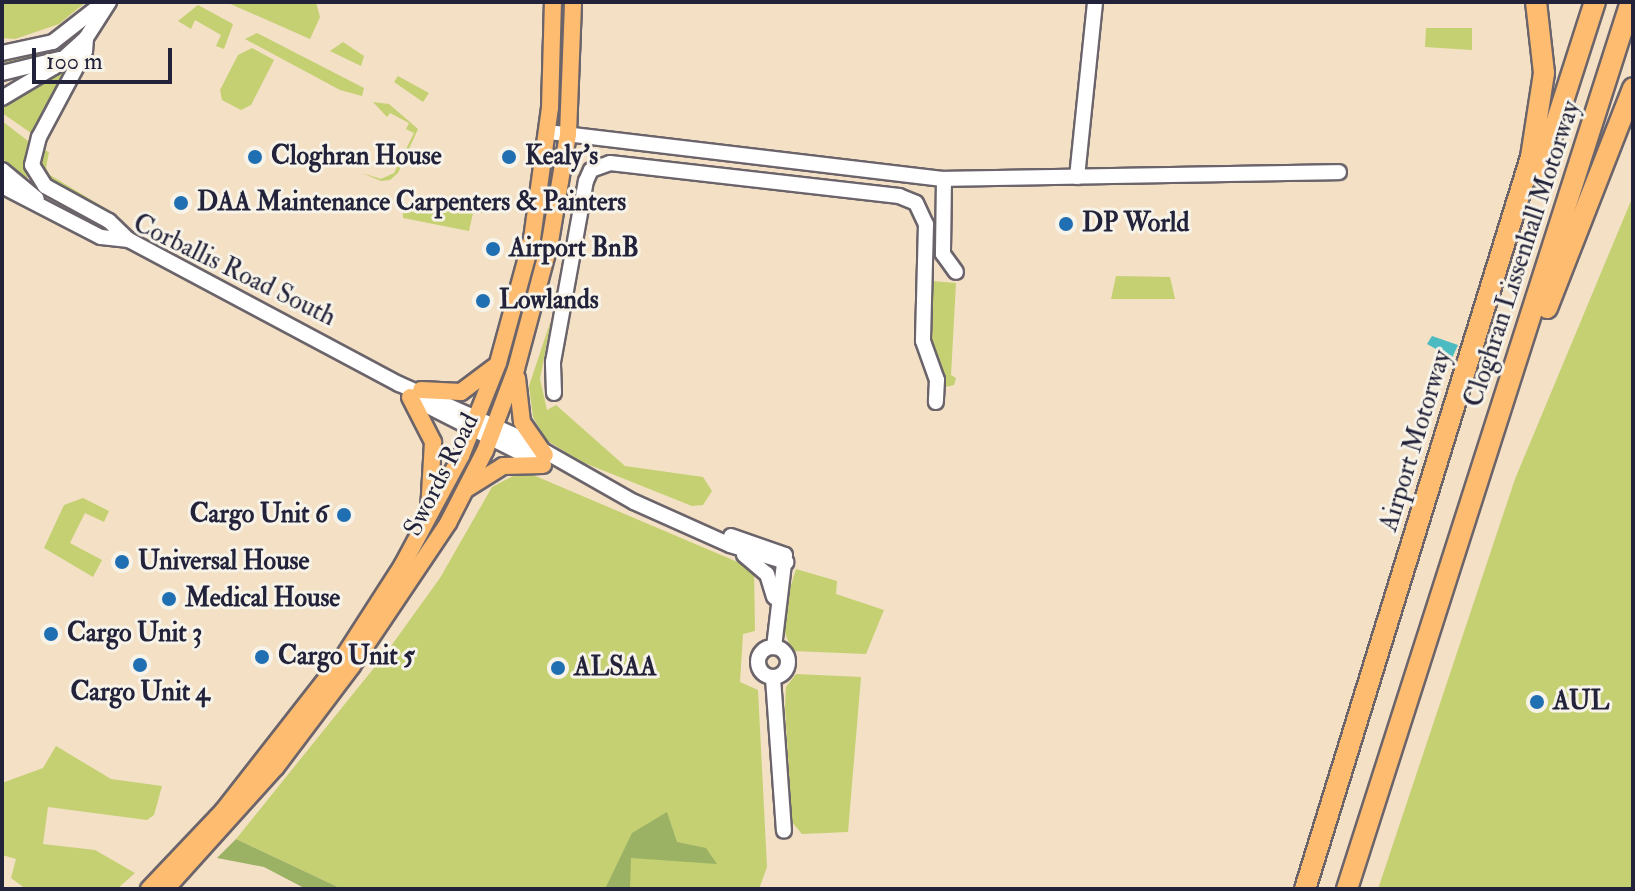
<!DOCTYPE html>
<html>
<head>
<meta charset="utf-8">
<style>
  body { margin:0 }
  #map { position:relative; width:1635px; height:891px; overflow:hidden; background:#f3e0c5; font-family:"IM FELL Double Pica",serif }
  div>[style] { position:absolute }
  .green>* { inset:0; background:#c4d072 }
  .forest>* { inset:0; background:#9bb264 }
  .water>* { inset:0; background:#4bbac1 }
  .roads { filter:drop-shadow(2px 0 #6b646b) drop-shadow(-2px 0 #6b646b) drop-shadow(0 2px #6b646b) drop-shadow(0 -2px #6b646b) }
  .minor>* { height:14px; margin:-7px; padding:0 7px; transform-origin:7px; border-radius:7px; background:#fff }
  .minor>.ring { margin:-7px; padding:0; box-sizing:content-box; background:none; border:14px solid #fff; border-radius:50% }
  .major>* { height:16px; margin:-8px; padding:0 8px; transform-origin:8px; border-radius:8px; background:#fdbc70 }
  .highway>* { height:20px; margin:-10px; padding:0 10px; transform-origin:10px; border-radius:10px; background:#fdbc70 }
  .dots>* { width:22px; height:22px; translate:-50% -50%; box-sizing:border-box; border:4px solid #f7f3e8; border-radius:50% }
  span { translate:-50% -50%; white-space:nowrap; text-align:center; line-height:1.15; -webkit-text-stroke:6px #f7f3e8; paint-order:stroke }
  .poi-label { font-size:26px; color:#22223b; font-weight:700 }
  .left { translate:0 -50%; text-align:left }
  .right { translate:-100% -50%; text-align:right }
  .street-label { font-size:26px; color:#22223b }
  .frame { position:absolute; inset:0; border:4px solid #22223b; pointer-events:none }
  .scale { position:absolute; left:32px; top:48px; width:140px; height:36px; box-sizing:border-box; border:4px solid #22223b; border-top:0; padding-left:10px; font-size:24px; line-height:28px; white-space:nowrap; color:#22223b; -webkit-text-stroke:6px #f7f3e8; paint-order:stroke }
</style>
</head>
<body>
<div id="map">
  <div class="green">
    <div style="clip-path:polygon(2px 2px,86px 2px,59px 24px,15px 39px,2px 38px)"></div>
    <div style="clip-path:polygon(226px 2px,316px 2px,320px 17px,310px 39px)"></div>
    <div style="clip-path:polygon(198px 5px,233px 24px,224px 49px,216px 46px,221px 35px,195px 20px,191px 29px,178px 21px)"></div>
    <div style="clip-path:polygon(1426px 28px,1472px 28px,1472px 50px,1425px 47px)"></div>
    <div style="clip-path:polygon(257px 33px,364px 88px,362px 96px,340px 90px,245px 39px)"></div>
    <div style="clip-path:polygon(68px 41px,35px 60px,2px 67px,2px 58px,30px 56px)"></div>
    <div style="clip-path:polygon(343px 42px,364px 56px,361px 66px,330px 51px)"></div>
    <div style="clip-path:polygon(252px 48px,274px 60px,251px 105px,241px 110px,222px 100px,220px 90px,238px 55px)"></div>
    <div style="clip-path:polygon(66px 66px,34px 135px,2px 113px,2px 103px)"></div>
    <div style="clip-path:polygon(398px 76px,429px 93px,423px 102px,394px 82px)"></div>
    <div style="clip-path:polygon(373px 102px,389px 104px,418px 129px,398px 173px,390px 180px,381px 181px,362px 173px,381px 179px,394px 173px,414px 133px,406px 129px,409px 123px,390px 113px,387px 117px)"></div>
    <div style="clip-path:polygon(2px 121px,32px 144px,29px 176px,24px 180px,2px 158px)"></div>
    <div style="clip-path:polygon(42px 149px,49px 152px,46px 168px,50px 175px,110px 211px,50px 179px,40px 162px)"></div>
    <div style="clip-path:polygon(1633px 196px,1633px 889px,1378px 889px,1515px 479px)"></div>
    <div style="clip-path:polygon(475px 202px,486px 213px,473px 213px,469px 231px,403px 218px,403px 205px)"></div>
    <div style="clip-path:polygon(1116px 276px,1170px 277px,1175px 299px,1111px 299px)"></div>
    <div style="clip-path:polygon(932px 281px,956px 283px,951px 375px,956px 378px,954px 385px,941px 388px,929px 348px)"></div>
    <div style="clip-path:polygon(551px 320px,540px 379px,547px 410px,556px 405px,625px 466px,703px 477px,712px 491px,703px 505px,692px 506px,582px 462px,546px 440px,533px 417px,529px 386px)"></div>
    <div style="clip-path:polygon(515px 475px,533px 475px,754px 569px,755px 631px,743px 634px,740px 682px,758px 690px,767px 867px,759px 889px,342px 889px,236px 839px,386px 653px,440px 578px,492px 487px)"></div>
    <div style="clip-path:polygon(83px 498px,109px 511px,104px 522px,85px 513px,70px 543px,102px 560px,93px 577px,44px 548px,64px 505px)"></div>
    <div style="clip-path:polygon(796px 569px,837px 581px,836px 594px,884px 610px,866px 654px,792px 651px,785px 633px,785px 605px)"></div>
    <div style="clip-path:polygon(796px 674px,861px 677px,848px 832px,802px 834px,792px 822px,785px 706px,786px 687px)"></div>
    <div style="clip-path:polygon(56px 746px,111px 779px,162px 786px,154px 815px,147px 820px,48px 807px,43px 844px,95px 850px,135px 873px,117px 889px,26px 889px,11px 878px,16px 859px,2px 855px,2px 783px,43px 768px)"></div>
  </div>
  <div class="forest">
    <div style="clip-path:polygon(667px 812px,677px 842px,706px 848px,717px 864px,631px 858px,630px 889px,605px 889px,632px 833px)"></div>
    <div style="clip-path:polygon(236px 839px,342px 889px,343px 889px,306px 889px,264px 867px,217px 858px)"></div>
  </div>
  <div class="water">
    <div style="clip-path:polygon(1432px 336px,1458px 345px,1452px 358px,1427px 344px)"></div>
  </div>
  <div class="roads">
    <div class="minor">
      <div style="left:86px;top:38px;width:13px;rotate:94deg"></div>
      <div style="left:85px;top:51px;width:98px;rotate:118.1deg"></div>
      <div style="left:39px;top:137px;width:29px;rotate:104deg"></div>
      <div style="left:32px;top:165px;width:25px;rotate:58deg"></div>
      <div style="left:45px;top:186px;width:73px;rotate:28.7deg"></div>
      <div style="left:109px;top:221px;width:28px;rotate:44deg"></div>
      <div style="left:2px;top:53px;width:52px;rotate:-12.2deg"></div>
      <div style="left:53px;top:42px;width:65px;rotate:-38.1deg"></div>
      <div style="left:2px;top:73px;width:59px;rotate:-13.8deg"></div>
      <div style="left:2px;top:98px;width:61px;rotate:-30.8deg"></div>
      <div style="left:54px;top:67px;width:43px;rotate:-42.2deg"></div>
      <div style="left:86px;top:38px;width:43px;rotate:-57.4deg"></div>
      <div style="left:548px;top:132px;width:399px;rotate:6.8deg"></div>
      <div style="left:944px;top:179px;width:395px;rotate:-1deg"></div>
      <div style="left:2px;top:170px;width:45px;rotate:39.6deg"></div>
      <div style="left:1077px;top:177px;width:176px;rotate:-84.1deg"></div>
      <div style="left:944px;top:179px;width:75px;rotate:90.8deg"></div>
      <div style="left:943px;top:254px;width:22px;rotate:54deg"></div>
      <div style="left:2px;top:186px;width:111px;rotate:27.3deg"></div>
      <div style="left:101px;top:237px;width:28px;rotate:6deg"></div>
      <div style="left:129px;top:240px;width:306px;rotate:28.1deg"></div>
      <div style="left:399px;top:384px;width:136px;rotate:23.9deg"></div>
      <div style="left:523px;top:439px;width:128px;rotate:29.6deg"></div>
      <div style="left:634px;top:502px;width:105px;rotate:24.1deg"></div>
      <div style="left:730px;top:545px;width:59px;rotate:16.9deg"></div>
      <div style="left:554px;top:393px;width:31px;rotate:-92deg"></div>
      <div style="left:553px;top:362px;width:184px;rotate:-79.7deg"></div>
      <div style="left:586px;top:181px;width:12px;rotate:-66deg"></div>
      <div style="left:591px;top:170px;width:20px;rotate:-20deg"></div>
      <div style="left:610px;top:163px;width:291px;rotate:6.5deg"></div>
      <div style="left:899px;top:196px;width:18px;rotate:22deg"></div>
      <div style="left:916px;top:203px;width:23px;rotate:65deg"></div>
      <div style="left:926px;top:224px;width:117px;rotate:91.5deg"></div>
      <div style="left:923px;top:341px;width:41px;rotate:70.3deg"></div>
      <div style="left:937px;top:380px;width:22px;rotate:93deg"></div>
      <div style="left:410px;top:397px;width:150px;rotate:26.9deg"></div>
      <div style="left:731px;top:536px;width:57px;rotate:19.4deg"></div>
      <div style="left:785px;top:555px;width:93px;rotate:96.8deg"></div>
      <div style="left:744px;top:555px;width:30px;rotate:40deg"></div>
      <div style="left:767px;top:574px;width:24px;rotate:73deg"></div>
      <div class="ring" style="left:758px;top:647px;width:16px;height:16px"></div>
      <div style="left:773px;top:678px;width:153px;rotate:85.9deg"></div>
    </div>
    <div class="major">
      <div style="left:517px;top:378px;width:44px;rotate:83.5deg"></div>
      <div style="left:522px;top:422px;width:40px;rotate:55.1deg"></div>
      <div style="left:421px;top:390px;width:40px;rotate:2.9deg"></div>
      <div style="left:461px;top:392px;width:41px;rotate:-37.1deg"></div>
      <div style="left:410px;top:397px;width:51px;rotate:62.9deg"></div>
      <div style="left:433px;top:442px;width:69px;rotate:93.3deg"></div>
      <div style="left:468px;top:488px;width:41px;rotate:-32.2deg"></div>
      <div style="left:503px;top:466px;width:40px;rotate:-1.4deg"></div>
      <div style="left:149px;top:889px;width:108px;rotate:-46.5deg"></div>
      <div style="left:223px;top:811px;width:197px;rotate:-52deg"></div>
      <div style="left:344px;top:656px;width:107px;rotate:-57.2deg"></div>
      <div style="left:402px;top:566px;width:125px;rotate:-61.8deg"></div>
      <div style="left:461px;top:456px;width:100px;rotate:-68.3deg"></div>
      <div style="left:498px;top:363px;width:129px;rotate:-74.7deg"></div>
      <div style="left:532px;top:239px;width:132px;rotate:-82.2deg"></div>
      <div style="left:550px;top:108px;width:106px;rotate:-88.4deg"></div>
      <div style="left:166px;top:889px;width:164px;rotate:-48deg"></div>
      <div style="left:276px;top:767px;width:126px;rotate:-53deg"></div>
      <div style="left:352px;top:666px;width:172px;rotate:-56.1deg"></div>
      <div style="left:448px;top:523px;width:81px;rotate:-62.8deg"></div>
      <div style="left:485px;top:451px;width:88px;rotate:-69.3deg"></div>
      <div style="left:516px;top:369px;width:131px;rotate:-75deg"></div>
      <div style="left:550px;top:242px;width:109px;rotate:-80.5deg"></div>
      <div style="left:568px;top:134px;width:132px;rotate:-87.8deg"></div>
    </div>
    <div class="highway">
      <div style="left:1539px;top:176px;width:183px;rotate:-72.2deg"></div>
      <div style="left:1547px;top:308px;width:236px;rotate:-68.6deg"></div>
      <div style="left:1305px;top:889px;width:766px;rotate:-72.84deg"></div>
      <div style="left:1531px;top:157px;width:85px;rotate:-81.2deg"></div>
      <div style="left:1544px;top:73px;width:71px;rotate:-96.4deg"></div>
      <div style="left:1347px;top:889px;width:931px;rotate:-72.25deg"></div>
    </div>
  </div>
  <div class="dots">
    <div style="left:255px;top:157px;background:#1f6fb2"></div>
    <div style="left:509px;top:157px;background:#1f6fb2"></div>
    <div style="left:181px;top:203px;background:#1f6fb2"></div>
    <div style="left:1066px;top:224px;background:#1f6fb2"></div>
    <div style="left:493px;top:249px;background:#1f6fb2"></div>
    <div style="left:483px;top:301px;background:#1f6fb2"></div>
    <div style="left:344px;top:515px;background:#1f6fb2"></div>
    <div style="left:122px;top:562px;background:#1f6fb2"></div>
    <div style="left:169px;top:599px;background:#1f6fb2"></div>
    <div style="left:51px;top:634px;background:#1f6fb2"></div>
    <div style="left:262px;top:657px;background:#1f6fb2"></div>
    <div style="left:140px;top:665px;background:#1f6fb2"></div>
    <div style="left:558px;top:668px;background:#1f6fb2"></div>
    <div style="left:1537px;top:702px;background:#1f6fb2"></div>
  </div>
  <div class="poi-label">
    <span class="left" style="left:271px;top:157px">Cloghran House</span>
    <span class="left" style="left:525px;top:157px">Kealy’s</span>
    <span class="left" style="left:197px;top:203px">DAA Maintenance Carpenters &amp; Painters</span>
    <span class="left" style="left:1082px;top:224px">DP World</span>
    <span class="left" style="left:509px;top:249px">Airport BnB</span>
    <span class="left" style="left:499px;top:301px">Lowlands</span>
    <span class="right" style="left:328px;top:515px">Cargo Unit 6</span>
    <span class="left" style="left:138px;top:562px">Universal House</span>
    <span class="left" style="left:185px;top:599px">Medical House</span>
    <span class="left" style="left:67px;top:634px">Cargo Unit 3</span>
    <span class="left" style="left:278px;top:657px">Cargo Unit 5</span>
    <span class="left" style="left:574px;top:668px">ALSAA</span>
    <span style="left:140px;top:693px">Cargo Unit 4</span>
    <span class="left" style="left:1553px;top:702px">AUL</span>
  </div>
  <div class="street-label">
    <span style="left:1523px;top:254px;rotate:-72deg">Cloghran Lissenhall Motorway</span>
    <span style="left:234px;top:271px;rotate:26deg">Corballis Road South</span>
    <span style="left:1416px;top:441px;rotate:-73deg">Airport Motorway</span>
    <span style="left:442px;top:475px;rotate:-63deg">Swords Road</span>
  </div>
  <div class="frame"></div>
  <div class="scale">100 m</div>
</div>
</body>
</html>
